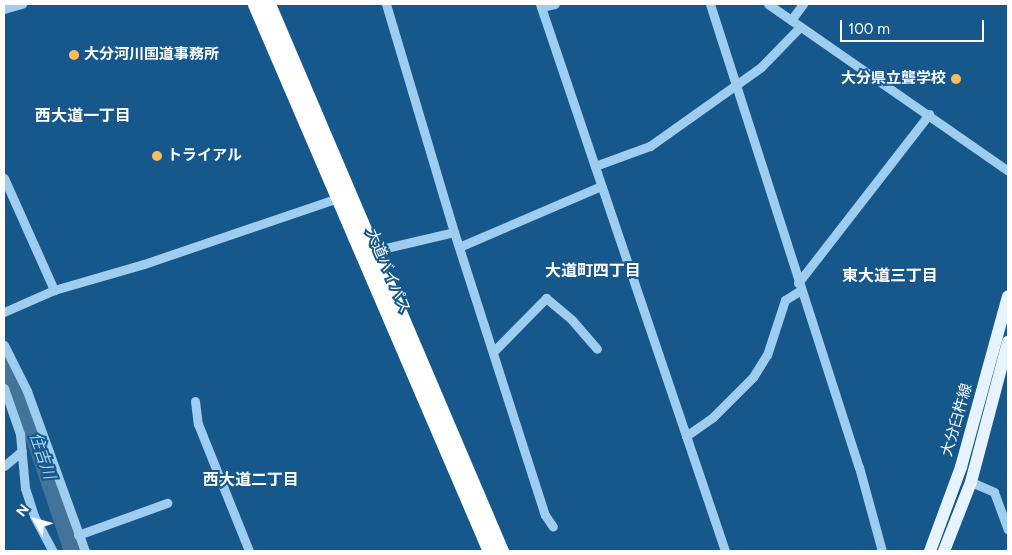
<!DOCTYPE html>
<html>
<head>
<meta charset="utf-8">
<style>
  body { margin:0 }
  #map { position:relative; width:1012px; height:555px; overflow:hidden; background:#16588b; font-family:Figtree,"Noto Sans JP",sans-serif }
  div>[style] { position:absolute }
  .river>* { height:18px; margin:-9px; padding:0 9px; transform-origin:9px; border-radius:9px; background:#437398 }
  .minor>* { height:9px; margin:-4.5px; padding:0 4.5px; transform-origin:4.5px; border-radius:4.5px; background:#9fcdef }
  .major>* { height:12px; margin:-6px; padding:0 6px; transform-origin:6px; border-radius:6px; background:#e7f3ff }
  .highway>* { height:15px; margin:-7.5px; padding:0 7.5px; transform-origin:7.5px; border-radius:7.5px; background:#fff }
  .dots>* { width:14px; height:14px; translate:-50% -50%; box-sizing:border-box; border:2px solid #16588b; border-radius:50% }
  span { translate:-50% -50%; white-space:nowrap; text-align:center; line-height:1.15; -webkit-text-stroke:4px #16588b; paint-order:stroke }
  .poi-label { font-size:15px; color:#fff; font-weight:700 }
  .left { translate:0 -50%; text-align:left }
  .right { translate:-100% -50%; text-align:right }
  .street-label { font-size:15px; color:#fff }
  .neighbourhood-label { font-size:16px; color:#fff; font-weight:700 }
  .water-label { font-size:16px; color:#abd7f6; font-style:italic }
  .frame { position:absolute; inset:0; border:5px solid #fff; pointer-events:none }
  .north { position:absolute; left:10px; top:495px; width:50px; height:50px; -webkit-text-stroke:4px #16588b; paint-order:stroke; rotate:308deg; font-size:14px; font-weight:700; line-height:20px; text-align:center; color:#fff }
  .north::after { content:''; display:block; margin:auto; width:18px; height:22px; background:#fff; clip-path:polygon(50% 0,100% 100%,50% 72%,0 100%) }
  .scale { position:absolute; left:840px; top:20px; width:144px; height:22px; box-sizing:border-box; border:2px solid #fff; border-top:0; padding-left:6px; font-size:15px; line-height:18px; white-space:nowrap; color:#fff; -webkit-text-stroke:4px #16588b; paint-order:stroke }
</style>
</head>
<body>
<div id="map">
  <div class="river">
    <div style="left:4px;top:364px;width:61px;rotate:65.9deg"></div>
    <div style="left:29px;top:420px;width:138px;rotate:71.4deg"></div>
  </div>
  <div class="minor">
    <div style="left:386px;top:4px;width:238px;rotate:73.4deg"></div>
    <div style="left:454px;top:232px;width:297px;rotate:72.2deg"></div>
    <div style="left:545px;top:515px;width:14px;rotate:56deg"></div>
    <div style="left:540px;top:4px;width:577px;rotate:71.31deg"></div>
    <div style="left:710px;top:4px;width:486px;rotate:72.2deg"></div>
    <div style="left:859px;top:467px;width:87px;rotate:74.7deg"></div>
    <div style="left:768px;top:4px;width:292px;rotate:34.8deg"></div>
    <div style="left:541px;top:7px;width:14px;rotate:-12deg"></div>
    <div style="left:4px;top:9px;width:19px;rotate:-16deg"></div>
    <div style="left:791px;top:20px;width:20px;rotate:-53deg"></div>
    <div style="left:595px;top:166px;width:59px;rotate:-20deg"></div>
    <div style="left:650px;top:146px;width:136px;rotate:-35.4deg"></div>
    <div style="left:761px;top:67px;width:56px;rotate:-45.7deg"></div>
    <div style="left:4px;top:178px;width:123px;rotate:65.9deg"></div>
    <div style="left:459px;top:247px;width:155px;rotate:-23.2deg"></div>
    <div style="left:373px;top:251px;width:83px;rotate:-13.2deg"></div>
    <div style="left:798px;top:283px;width:214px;rotate:-52.2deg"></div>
    <div style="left:4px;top:312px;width:55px;rotate:-23.7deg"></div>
    <div style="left:54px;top:290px;width:94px;rotate:-16.1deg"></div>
    <div style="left:144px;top:264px;width:205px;rotate:-18.8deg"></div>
    <div style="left:4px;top:345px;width:51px;rotate:63.4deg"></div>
    <div style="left:27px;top:391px;width:170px;rotate:70.1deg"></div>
    <div style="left:493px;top:352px;width:76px;rotate:-45.5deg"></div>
    <div style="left:546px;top:298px;width:34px;rotate:40deg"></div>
    <div style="left:572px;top:320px;width:38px;rotate:49deg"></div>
    <div style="left:4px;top:388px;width:49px;rotate:70.8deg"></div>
    <div style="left:20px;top:434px;width:54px;rotate:84.7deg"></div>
    <div style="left:25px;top:488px;width:29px;rotate:72deg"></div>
    <div style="left:34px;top:516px;width:40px;rotate:62deg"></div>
    <div style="left:195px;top:401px;width:23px;rotate:83deg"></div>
    <div style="left:198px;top:424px;width:137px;rotate:68.1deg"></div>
    <div style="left:686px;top:436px;width:33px;rotate:-35deg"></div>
    <div style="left:713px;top:417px;width:57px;rotate:-45deg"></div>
    <div style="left:753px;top:377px;width:26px;rotate:-58deg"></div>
    <div style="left:767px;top:355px;width:58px;rotate:-71.9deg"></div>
    <div style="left:785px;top:300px;width:19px;rotate:-32deg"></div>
    <div style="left:4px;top:466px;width:23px;rotate:-40deg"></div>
    <div style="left:971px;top:482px;width:25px;rotate:23deg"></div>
    <div style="left:994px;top:492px;width:40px;rotate:69.8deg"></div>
    <div style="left:78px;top:535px;width:95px;rotate:-19.8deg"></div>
  </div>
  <div class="major">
    <div style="left:930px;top:551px;width:90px;rotate:-69.7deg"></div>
    <div style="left:961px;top:467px;width:177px;rotate:-74.6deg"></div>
    <div style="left:944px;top:551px;width:74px;rotate:-68.6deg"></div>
    <div style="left:971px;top:482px;width:145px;rotate:-75.2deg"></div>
  </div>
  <div class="highway">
    <div style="left:255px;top:4px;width:595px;rotate:66.75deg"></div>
    <div style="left:268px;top:4px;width:595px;rotate:66.93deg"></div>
  </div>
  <div class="dots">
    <div style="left:74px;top:55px;background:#ffbc5d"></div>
    <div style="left:956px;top:79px;background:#ffbc5d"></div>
    <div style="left:157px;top:156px;background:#ffbc5d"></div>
  </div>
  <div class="poi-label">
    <span class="left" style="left:84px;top:55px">大分河川国道事務所</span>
    <span class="right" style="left:946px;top:79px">大分県立聾学校</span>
    <span class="left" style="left:167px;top:156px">トライアル</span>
  </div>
  <div class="street-label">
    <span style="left:388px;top:271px;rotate:67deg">大道バイパス</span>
    <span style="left:957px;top:420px;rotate:-74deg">大分臼杵線</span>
  </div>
  <div class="neighbourhood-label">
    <span style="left:83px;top:116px">西大道一丁目</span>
    <span style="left:593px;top:271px">大道町四丁目</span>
    <span style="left:890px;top:276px">東大道三丁目</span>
    <span style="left:251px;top:480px">西大道二丁目</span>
  </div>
  <div class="water-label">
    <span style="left:42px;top:456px;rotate:71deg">住吉川</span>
  </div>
  <div class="frame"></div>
  <div class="north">N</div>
  <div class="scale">100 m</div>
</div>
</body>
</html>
